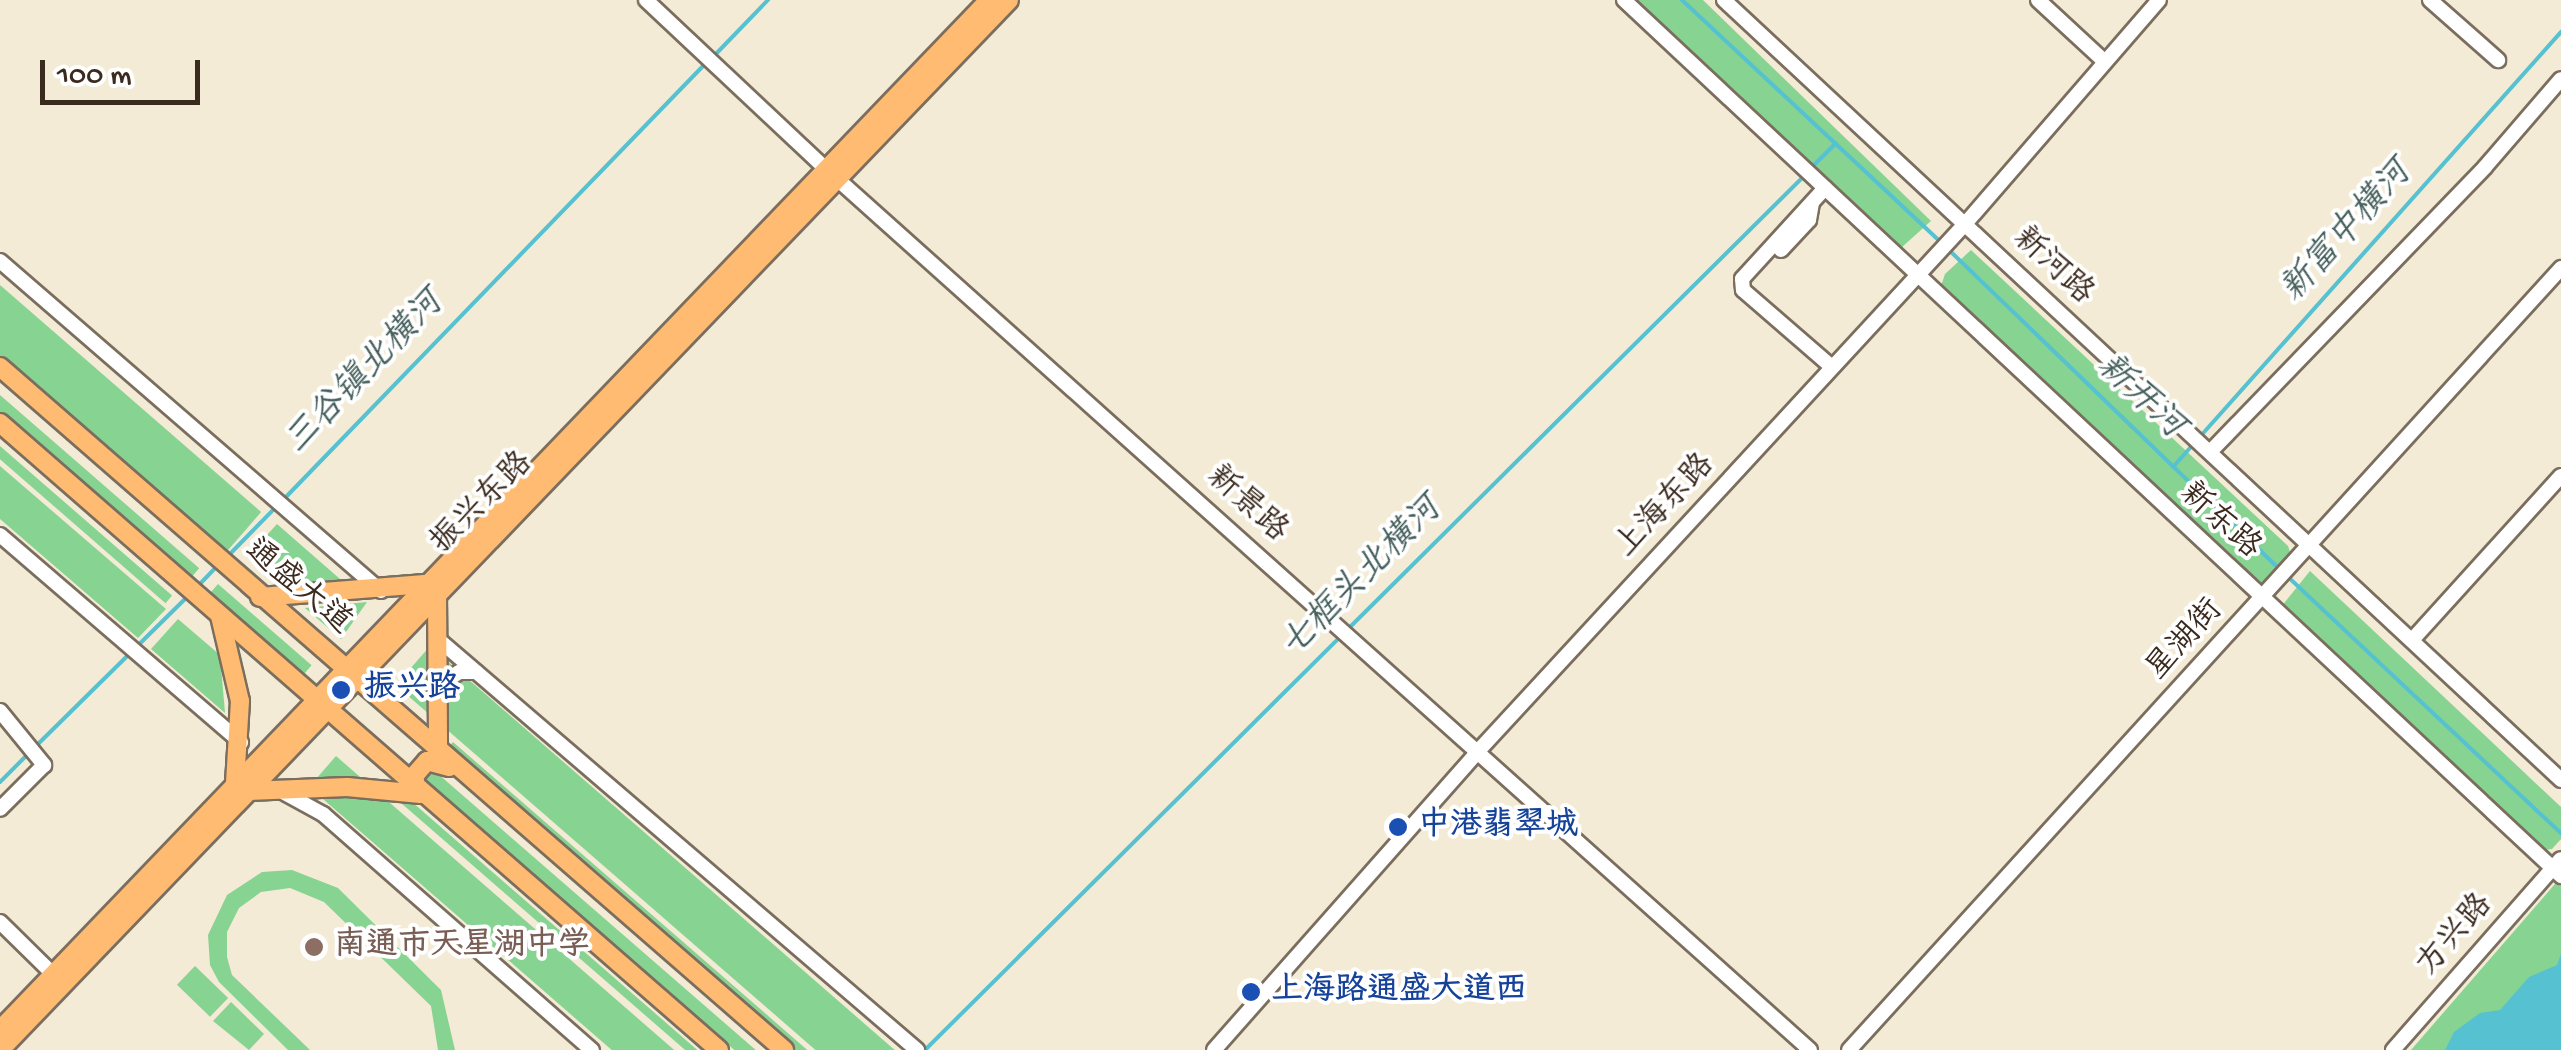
<!DOCTYPE html>
<html>
<head>
<meta charset="utf-8">
<style>
  body { margin:0 }
  #map { position:relative; width:2561px; height:1050px; overflow:hidden; background:#f3ebd5; font-family:"Gochi Hand","LXGW WenKai TC",sans-serif }
  div>[style] { position:absolute }
  .green>* { inset:0; background:#87d391; transform-origin:0 0 }
  .water>* { inset:0; background:#56c1d0 }
  .stream>* { height:4px; margin:-2px; padding:0 2px; transform-origin:2px; border-radius:2px; background:#56c1d0 }
  .roads { filter:drop-shadow(2px 0 #7b6e5e) drop-shadow(-2px 0 #7b6e5e) drop-shadow(0 2px #7b6e5e) drop-shadow(0 -2px #7b6e5e) }
  .minor>* { height:14px; margin:-7px; padding:0 7px; transform-origin:7px; border-radius:7px; background:#fff }
  .major>* { height:18px; margin:-9px; padding:0 9px; transform-origin:9px; border-radius:9px; background:#febb71 }
  .dots>* { width:28px; height:28px; translate:-50% -50%; box-sizing:border-box; border:5px solid #fff; border-radius:50% }
  span { translate:-50% -50%; white-space:nowrap; text-align:center; line-height:1.15; -webkit-text-stroke:8px #fff; paint-order:stroke }
  .street-label { font-size:32px; color:#3b2a1e }
  .transit-label { font-size:32px; color:#164399; font-weight:700 }
  .left { translate:0 -50%; text-align:left }
  .education-label { font-size:32px; color:#785e54; font-weight:700 }
  .water-label { font-size:35px; color:#445f5c; font-style:italic }
  .scale { position:absolute; left:40px; top:60px; width:160px; height:45px; box-sizing:border-box; border:5px solid #3b2a1e; border-top:0; padding-left:12px; font-size:30px; line-height:35px; white-space:nowrap; color:#3b2a1e; -webkit-text-stroke:8px #fff; paint-order:stroke }
</style>
</head>
<body>
<div id="map">
  <div class="green">
    <div style="clip-path:polygon(1635px 0,1703px 0,1931px 221px,1902px 247px)"></div>
    <div style="clip-path:polygon(1971px 250px,2288px 546px,2290px 552px,2262px 585px,1940px 289px,1945px 274px)"></div>
    <div style="left:0;top:285px;width:346px;height:59px;rotate:41deg"></div>
    <div style="left:0;top:395px;width:264px;height:18px;rotate:41deg"></div>
    <div style="left:0;top:446px;width:228px;height:10px;rotate:41deg"></div>
    <div style="clip-path:polygon(0 466px,166px 609px,138px 638px,0 519px)"></div>
    <div style="clip-path:polygon(277px 524px,348px 586px,287px 592px,247px 557px)"></div>
    <div style="clip-path:polygon(2310px 571px,2561px 807px,2561px 839px,2552px 849px,2544px 850px,2281px 607px)"></div>
    <div style="left:218px;top:584px;width:124px;height:13px;rotate:41deg"></div>
    <div style="clip-path:polygon(367px 602px,341px 639px,305px 608px)"></div>
    <div style="clip-path:polygon(178px 619px,220px 655px,225px 713px,151px 649px)"></div>
    <div style="left:430px;top:646px;width:618px;height:52px;rotate:41deg"></div>
    <div style="left:453px;top:742px;width:474px;height:8px;rotate:41deg"></div>
    <div style="left:336px;top:756px;width:450px;height:41px;rotate:41deg"></div>
    <div style="left:429px;top:766px;width:435px;height:14px;rotate:41deg"></div>
    <div style="left:404px;top:795px;width:391px;height:8px;rotate:41deg"></div>
    <div style="clip-path:polygon(292px 870px,338px 888px,441px 990px,455px 1050px,438px 1050px,431px 1006px,324px 902px,290px 888px,261px 892px,239px 908px,227px 932px,227px 957px,232px 975px,310px 1050px,288px 1050px,219px 982px,210px 965px,208px 935px,227px 895px,262px 872px)"></div>
    <div style="clip-path:polygon(2561px 877px,2561px 1050px,2411px 1050px)"></div>
    <div style="left:195px;top:966px;width:46px;height:26px;rotate:44deg"></div>
    <div style="clip-path:polygon(231px 1002px,264px 1034px,249px 1050px,213px 1021px)"></div>
  </div>
  <div class="water">
    <div style="clip-path:polygon(2561px 954px,2561px 1050px,2445px 1050px,2454px 1032px,2480px 1013px,2500px 1010px,2529px 977px,2557px 965px)"></div>
  </div>
  <div class="stream">
    <div style="left:1682px;top:0;width:356px;rotate:43.1deg"></div>
    <div style="left:712px;top:58px;width:81px;rotate:-46deg"></div>
    <div style="left:1811px;top:168px;width:35px;rotate:-45deg"></div>
    <div style="left:1949px;top:250px;width:460px;rotate:44deg"></div>
    <div style="left:2173px;top:467px;width:583px;rotate:-48.27deg"></div>
    <div style="left:284px;top:499px;width:605px;rotate:-45.94deg"></div>
    <div style="left:228px;top:556px;width:70px;rotate:-45.6deg"></div>
    <div style="left:2287px;top:576px;width:376px;rotate:43.2deg"></div>
    <div style="left:196px;top:588px;width:30px;rotate:-46deg"></div>
    <div style="left:1347px;top:630px;width:646px;rotate:-44.81deg"></div>
    <div style="left:36px;top:746px;width:215px;rotate:-44.6deg"></div>
    <div style="left:0;top:782px;width:41px;rotate:-45deg"></div>
    <div style="left:925px;top:1050px;width:585px;rotate:-44.86deg"></div>
  </div>
  <div class="roads">
    <div class="minor">
      <div style="left:646px;top:0;width:245px;rotate:43.2deg"></div>
      <div style="left:825px;top:168px;width:1322px;rotate:41.84deg"></div>
      <div style="left:1624px;top:0;width:1283px;rotate:43.07deg"></div>
      <div style="left:1724px;top:0;width:1144px;rotate:42.98deg"></div>
      <div style="left:2038px;top:0;width:90px;rotate:42.7deg"></div>
      <div style="left:2430px;top:0;width:91px;rotate:41.4deg"></div>
      <div style="left:1825px;top:188px;width:123px;rotate:132.4deg"></div>
      <div style="left:1742px;top:279px;width:11px;rotate:85deg"></div>
      <div style="left:1743px;top:290px;width:118px;rotate:40.9deg"></div>
      <div style="left:1781px;top:250px;width:41px;rotate:-47deg"></div>
      <div style="left:1809px;top:220px;width:17px;rotate:-80deg"></div>
      <div style="left:0;top:261px;width:504px;rotate:40.9deg"></div>
      <div style="left:2210px;top:452px;width:396px;rotate:-46deg"></div>
      <div style="left:2485px;top:167px;width:116px;rotate:-49.2deg"></div>
      <div style="left:0;top:535px;width:318px;rotate:40.7deg"></div>
      <div style="left:2413px;top:639px;width:220px;rotate:-47.8deg"></div>
      <div style="left:439px;top:640px;width:630px;rotate:40.62deg"></div>
      <div style="left:440px;top:685px;width:23px;rotate:-34deg"></div>
      <div style="left:459px;top:672px;width:17px"></div>
      <div style="left:0;top:711px;width:70px;rotate:50.8deg"></div>
      <div style="left:44px;top:765px;width:62px;rotate:135deg"></div>
      <div style="left:279px;top:790px;width:50px;rotate:28.6deg"></div>
      <div style="left:323px;top:814px;width:358px;rotate:41.3deg"></div>
      <div style="left:0;top:922px;width:84px;rotate:44.5deg"></div>
      <div style="left:1214px;top:1050px;width:402px;rotate:-48.5deg"></div>
      <div style="left:1480px;top:749px;width:715px;rotate:-47.27deg"></div>
      <div style="left:1965px;top:224px;width:296px;rotate:-49.1deg"></div>
      <div style="left:1849px;top:1050px;width:1058px;rotate:-47.68deg"></div>
      <div style="left:2393px;top:1050px;width:254px;rotate:-48.7deg"></div>
    </div>
    <div class="major">
      <div style="left:0;top:367px;width:1040px;rotate:41.06deg"></div>
      <div style="left:0;top:423px;width:954px;rotate:41.09deg"></div>
      <div style="left:437px;top:593px;width:162px;rotate:89.6deg"></div>
      <div style="left:260px;top:597px;width:165px;rotate:-4.5deg"></div>
      <div style="left:220px;top:616px;width:87px;rotate:76.8deg"></div>
      <div style="left:240px;top:701px;width:81px;rotate:93.5deg"></div>
      <div style="left:416px;top:787px;width:11px;rotate:-100deg"></div>
      <div style="left:414px;top:776px;width:20px;rotate:-49deg"></div>
      <div style="left:427px;top:761px;width:23px;rotate:15deg"></div>
      <div style="left:248px;top:791px;width:99px;rotate:-2.3deg"></div>
      <div style="left:347px;top:787px;width:74px;rotate:5.4deg"></div>
      <div style="left:0;top:1030px;width:1428px;rotate:-46.16deg"></div>
      <div style="left:0;top:1050px;width:1456px;rotate:-46.14deg"></div>
    </div>
  </div>
  <div class="dots">
    <div style="left:341px;top:690px;background:#1a4fb4"></div>
    <div style="left:1398px;top:827px;background:#1a4fb4"></div>
    <div style="left:314px;top:947px;background:#8d6e63"></div>
    <div style="left:1251px;top:992px;background:#1a4fb4"></div>
  </div>
  <div class="street-label">
    <span style="left:2052px;top:267px;rotate:43deg">新河路</span>
    <span style="left:483px;top:504px;rotate:-45deg">振兴东路</span>
    <span style="left:1246px;top:505px;rotate:42deg">新景路</span>
    <span style="left:1666px;top:507px;rotate:-47deg">上海东路</span>
    <span style="left:2219px;top:522px;rotate:42deg">新东路</span>
    <span style="left:297px;top:588px;rotate:40deg">通盛大道</span>
    <span style="left:2186px;top:641px;rotate:-48deg">星湖街</span>
    <span style="left:2456px;top:936px;rotate:-49deg">方兴路</span>
  </div>
  <div class="transit-label">
    <span class="left" style="left:364px;top:690px">振兴路</span>
    <span class="left" style="left:1418px;top:827px">中港翡翠城</span>
    <span class="left" style="left:1271px;top:992px">上海路通盛大道西</span>
  </div>
  <div class="education-label">
    <span class="left" style="left:334px;top:947px">南通市天星湖中学</span>
  </div>
  <div class="water-label">
    <span style="left:2348px;top:233px;rotate:-48deg">新富中横河</span>
    <span style="left:366px;top:374px;rotate:-46deg">三谷镇北横河</span>
    <span style="left:2139px;top:398px;rotate:43deg">新开河</span>
    <span style="left:1363px;top:579px;rotate:-45deg">七框头北横河</span>
  </div>
  <div class="scale">100 m</div>
</div>
</body>
</html>
